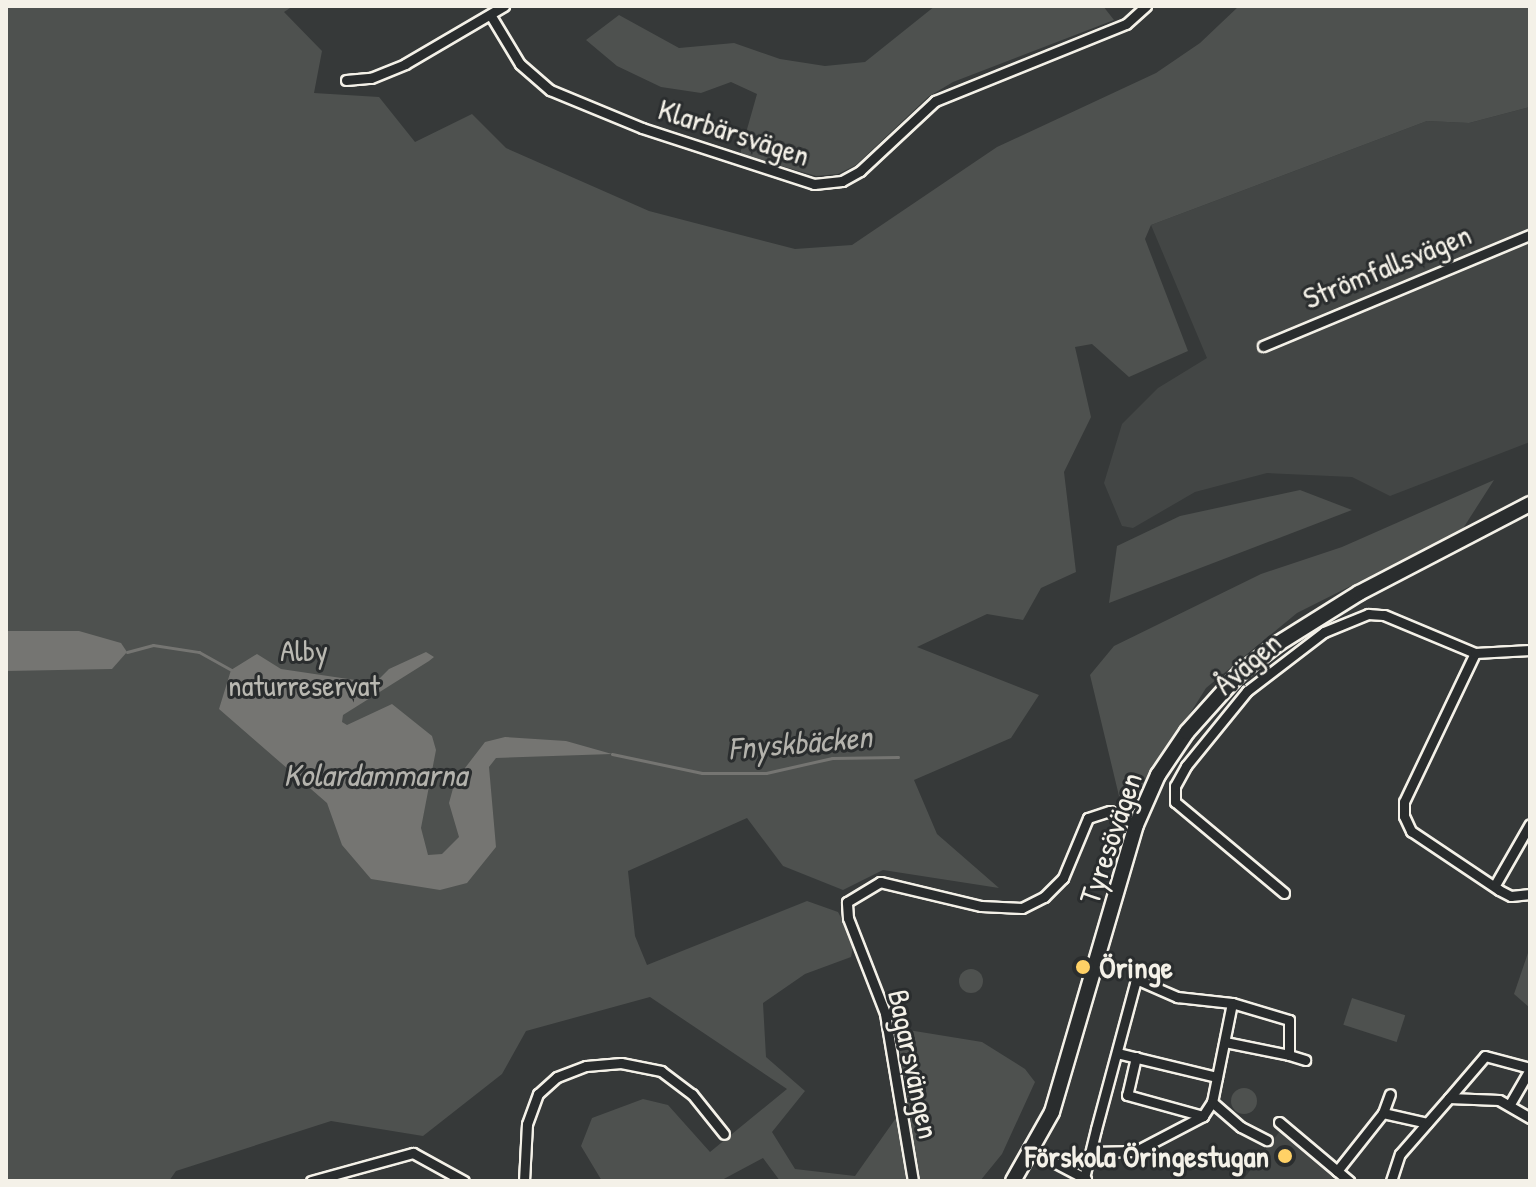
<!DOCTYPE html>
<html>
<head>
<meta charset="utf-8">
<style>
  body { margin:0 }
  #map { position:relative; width:1536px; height:1187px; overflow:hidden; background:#363939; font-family:"Patrick Hand",sans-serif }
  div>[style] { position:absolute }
  .built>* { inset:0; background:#434645 }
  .green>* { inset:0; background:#4e514f; transform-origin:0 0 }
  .round { border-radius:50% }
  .water>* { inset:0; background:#757572 }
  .stream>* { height:3px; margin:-1.5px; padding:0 1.5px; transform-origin:1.5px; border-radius:1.5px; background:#757572 }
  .roads { filter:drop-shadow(2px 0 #f4f1e8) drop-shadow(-2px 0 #f4f1e8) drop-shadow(0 2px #f4f1e8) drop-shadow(0 -2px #f4f1e8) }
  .minor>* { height:9px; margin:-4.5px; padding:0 4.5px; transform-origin:4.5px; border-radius:4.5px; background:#2a2d2e }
  .secondary>* { height:14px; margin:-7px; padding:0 7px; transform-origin:7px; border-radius:7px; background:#2a2d2e }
  .dots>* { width:22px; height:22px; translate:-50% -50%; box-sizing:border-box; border:4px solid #2a2d2e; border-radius:50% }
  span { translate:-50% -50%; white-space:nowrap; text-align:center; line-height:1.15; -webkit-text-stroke:6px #2a2d2e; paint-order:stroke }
  .street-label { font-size:30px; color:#f4f1e8 }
  .park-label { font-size:30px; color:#bab9b2 }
  .poi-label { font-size:30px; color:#f4f1e8; font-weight:700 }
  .left { translate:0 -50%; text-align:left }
  .right { translate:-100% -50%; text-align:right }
  .water-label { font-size:32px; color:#b4b3ad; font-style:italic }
  .frame { position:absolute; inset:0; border:8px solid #f4f1e8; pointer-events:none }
</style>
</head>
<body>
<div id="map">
  <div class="built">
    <div style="clip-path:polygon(1530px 107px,1530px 442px,1390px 496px,1352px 477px,1267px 473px,1195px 492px,1133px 528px,1122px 526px,1104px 483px,1122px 424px,1158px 388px,1207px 358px,1151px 225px,1427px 121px,1469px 123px)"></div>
    <div style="clip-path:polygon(1280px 1131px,1291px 1140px,1340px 1181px,1242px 1181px)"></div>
  </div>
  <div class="green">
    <div style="clip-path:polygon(6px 6px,293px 6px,284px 12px,322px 51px,314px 93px,379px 97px,415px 142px,472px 114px,506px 148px,649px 211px,795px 249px,852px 245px,997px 147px,1156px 73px,1200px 43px,1239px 6px,1530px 6px,1530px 107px,1469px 123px,1427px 121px,1151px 225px,1145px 239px,1188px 351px,1129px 377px,1092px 344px,1075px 347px,1091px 417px,1064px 472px,1076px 572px,1041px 588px,1023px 620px,987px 614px,917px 647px,1039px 695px,1011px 738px,914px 780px,937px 834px,999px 888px,883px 870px,843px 890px,783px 866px,747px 818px,628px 871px,635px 936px,647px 965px,807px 901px,838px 912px,854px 942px,851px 957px,805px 974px,763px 1003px,766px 1057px,805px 1091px,772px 1132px,795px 1169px,855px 1176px,908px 1101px,896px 1028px,982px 1042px,1025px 1069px,1035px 1082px,1002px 1154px,980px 1181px,780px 1181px,763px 1158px,720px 1181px,602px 1181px,581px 1146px,592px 1118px,643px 1099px,668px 1105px,710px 1152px,787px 1089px,650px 997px,526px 1031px,502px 1074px,423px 1136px,331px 1121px,176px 1171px,169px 1181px,6px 1181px)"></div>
    <div style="clip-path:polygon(935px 6px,1103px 6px,1114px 20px,953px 82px,928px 97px,856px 165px,838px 174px,816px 176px,740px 154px,757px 94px,731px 82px,701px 93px,661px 87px,617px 66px,586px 40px,619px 15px,679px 48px,734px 43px,780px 59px,825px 66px,865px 62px)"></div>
    <div style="clip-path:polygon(1494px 480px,1462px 530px,1297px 613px,1206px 688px,1139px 795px,1119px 796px,1090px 675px,1114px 646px,1261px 574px,1342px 547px)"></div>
    <div style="clip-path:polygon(1300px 490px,1352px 510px,1109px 603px,1117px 546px,1180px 516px)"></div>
    <div style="clip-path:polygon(1530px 947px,1530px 1008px,1514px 994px)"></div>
    <div class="round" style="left:959px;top:969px;width:24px;height:24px"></div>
    <div style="left:1352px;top:998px;width:56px;height:28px;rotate:18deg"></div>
    <div class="round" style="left:1231px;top:1088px;width:26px;height:26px"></div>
  </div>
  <div class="water">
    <div style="clip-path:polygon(6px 631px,79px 631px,121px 643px,127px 652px,112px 669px,6px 671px)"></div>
    <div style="clip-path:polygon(426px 652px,434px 657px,429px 661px,343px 715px,342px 722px,347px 725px,392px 704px,432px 736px,436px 750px,421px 828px,428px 855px,442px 854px,459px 837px,449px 803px,455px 781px,485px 742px,505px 737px,566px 741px,612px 754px,496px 758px,489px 767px,496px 847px,467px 883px,440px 890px,371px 879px,342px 845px,327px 803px,219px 709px,231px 670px,257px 654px,281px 669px,375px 683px,389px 669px)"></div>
  </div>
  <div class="stream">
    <div style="left:127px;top:652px;width:27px;rotate:-15deg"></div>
    <div style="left:153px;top:645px;width:47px;rotate:8.7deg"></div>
    <div style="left:199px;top:652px;width:37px;rotate:29deg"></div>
    <div style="left:612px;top:754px;width:92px;rotate:11.9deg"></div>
    <div style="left:702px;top:773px;width:64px"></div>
    <div style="left:766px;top:773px;width:68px;rotate:-12.8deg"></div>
    <div style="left:832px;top:758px;width:66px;rotate:-0.9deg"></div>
  </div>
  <div class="roads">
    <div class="minor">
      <div style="left:491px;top:16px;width:56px;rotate:58.9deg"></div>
      <div style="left:520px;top:64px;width:40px;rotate:41deg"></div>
      <div style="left:550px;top:90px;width:100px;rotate:22.4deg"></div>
      <div style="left:642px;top:128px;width:181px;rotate:18deg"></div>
      <div style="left:814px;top:184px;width:28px;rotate:-6deg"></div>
      <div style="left:842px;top:181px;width:21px;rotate:-29deg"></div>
      <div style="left:860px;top:171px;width:103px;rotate:-43deg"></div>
      <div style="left:935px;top:101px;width:206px;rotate:-22deg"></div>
      <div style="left:1126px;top:24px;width:27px;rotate:-42deg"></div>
      <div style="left:346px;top:80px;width:25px;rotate:-5deg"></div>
      <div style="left:371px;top:78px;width:37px;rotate:-22deg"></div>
      <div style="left:405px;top:64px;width:115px;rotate:-30.4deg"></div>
      <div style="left:1263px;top:346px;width:289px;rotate:-22.6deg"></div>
      <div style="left:1475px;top:653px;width:165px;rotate:115.5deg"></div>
      <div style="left:1404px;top:802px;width:14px;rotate:90deg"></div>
      <div style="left:1404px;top:816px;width:17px;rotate:65deg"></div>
      <div style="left:1411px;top:831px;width:106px;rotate:33.8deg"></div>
      <div style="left:1499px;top:890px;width:13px;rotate:27deg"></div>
      <div style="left:1511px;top:896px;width:19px;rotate:-6deg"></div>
      <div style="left:1495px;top:885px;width:70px;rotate:-60.2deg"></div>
      <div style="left:1284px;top:893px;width:142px;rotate:-140.1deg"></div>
      <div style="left:1175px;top:802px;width:16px;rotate:-90deg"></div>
      <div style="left:1175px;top:786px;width:23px;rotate:-61deg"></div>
      <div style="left:1186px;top:766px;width:97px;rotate:-50.9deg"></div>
      <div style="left:1247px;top:691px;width:97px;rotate:-37.5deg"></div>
      <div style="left:1324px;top:632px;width:48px;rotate:-22.2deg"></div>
      <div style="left:1368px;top:614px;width:16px;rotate:4deg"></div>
      <div style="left:1384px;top:615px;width:99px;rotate:22.7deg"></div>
      <div style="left:1475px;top:653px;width:55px;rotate:-3.1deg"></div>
      <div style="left:1225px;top:1042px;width:65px;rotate:11.5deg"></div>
      <div style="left:1289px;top:1055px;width:35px;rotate:-90deg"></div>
      <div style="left:1289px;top:1020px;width:59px;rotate:-163.4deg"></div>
      <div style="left:1117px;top:1053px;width:103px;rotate:13.5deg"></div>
      <div style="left:1289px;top:1055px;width:17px;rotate:17deg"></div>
      <div style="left:1136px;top:1057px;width:39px;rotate:103deg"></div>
      <div style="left:1127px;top:1095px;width:79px;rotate:15.4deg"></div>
      <div style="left:1449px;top:1098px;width:55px;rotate:-49.4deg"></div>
      <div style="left:1485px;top:1056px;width:47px;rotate:14.9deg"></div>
      <div style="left:1212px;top:1102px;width:38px;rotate:41deg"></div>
      <div style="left:1241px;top:1127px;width:29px;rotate:27deg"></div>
      <div style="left:1510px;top:1104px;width:39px;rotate:-60deg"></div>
      <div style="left:1383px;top:1113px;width:45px;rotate:12.8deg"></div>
      <div style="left:1279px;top:1122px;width:92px;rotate:40.1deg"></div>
      <div style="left:1033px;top:1151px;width:60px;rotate:27.8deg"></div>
      <div style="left:1337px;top:1171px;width:74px;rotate:-51.6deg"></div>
      <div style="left:1383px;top:1113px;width:20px;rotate:-70deg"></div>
      <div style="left:1084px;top:1178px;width:50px;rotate:-76.2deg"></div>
      <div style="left:1096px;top:1129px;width:151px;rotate:-75deg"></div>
      <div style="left:1135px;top:983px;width:4px;rotate:-45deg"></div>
      <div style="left:1138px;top:980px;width:43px;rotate:23.6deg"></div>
      <div style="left:1177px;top:997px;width:55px;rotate:6.2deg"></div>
      <div style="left:1232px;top:1003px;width:101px;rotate:101.4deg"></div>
      <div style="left:1212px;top:1102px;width:17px;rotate:123deg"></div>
      <div style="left:1203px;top:1116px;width:76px;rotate:152.4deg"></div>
      <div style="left:1136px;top:1151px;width:45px;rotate:178.7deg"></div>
      <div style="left:311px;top:1181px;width:106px;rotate:-15.4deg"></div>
      <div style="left:413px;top:1153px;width:58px;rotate:28.8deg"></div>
      <div style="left:524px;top:1181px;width:57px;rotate:-87deg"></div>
      <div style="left:527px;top:1124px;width:32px;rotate:-70deg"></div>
      <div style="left:538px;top:1094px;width:25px;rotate:-42deg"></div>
      <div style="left:557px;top:1077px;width:31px;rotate:-21deg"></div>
      <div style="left:586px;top:1066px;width:35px;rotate:-5deg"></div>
      <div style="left:621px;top:1063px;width:41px;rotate:11.3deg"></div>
      <div style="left:661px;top:1071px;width:39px;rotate:37deg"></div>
      <div style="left:692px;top:1094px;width:51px;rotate:51.3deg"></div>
      <div style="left:913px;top:1181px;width:170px;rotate:-99.5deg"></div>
      <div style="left:885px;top:1013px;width:102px;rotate:-111.3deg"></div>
      <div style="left:848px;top:918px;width:16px;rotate:-94deg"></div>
      <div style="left:847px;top:902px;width:39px;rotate:-31deg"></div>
      <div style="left:880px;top:882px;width:104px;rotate:13.4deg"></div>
      <div style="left:981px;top:906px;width:41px;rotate:2.8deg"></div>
      <div style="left:1022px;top:908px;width:25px;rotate:-27deg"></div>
      <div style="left:1044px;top:897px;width:27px;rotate:-45deg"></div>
      <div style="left:1063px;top:878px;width:65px;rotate:-67.4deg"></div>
      <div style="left:1088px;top:818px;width:23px;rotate:-18deg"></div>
      <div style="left:1110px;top:811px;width:30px;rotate:28deg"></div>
      <div style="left:1391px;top:1181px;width:28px;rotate:-72deg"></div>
      <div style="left:1400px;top:1154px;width:74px;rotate:-48.8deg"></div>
      <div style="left:1449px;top:1098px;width:50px;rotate:2.3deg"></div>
      <div style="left:1499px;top:1100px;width:36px;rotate:30deg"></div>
    </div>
    <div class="secondary">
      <div style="left:1013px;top:1181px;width:79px;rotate:-60.5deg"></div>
      <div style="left:1052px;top:1112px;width:299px;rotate:-73.7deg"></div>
      <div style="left:1136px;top:825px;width:55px;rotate:-66.3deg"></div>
      <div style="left:1158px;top:775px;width:52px;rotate:-56deg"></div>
      <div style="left:1187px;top:732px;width:79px;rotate:-48.1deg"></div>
      <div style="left:1240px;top:673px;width:49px;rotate:-37.6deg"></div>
      <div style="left:1279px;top:643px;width:94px;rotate:-32deg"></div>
      <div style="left:1359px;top:593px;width:193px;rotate:-27.5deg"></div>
    </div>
  </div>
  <div class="dots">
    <div style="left:1083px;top:967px;background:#ffd166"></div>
    <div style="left:1285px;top:1156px;background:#ffd166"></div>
  </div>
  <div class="street-label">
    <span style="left:734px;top:132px;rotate:18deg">Klarbärsvägen</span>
    <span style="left:1387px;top:266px;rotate:-22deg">Strömfallsvägen</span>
    <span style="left:1247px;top:663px;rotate:-41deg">Åvägen</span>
    <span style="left:1110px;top:838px;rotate:-71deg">Tyresövägen</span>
    <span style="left:914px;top:1064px;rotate:78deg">Bagarsvängen</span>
  </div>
  <div class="park-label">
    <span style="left:304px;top:667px">Alby<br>naturreservat</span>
  </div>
  <div class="poi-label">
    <span class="left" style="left:1099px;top:967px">Öringe</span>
    <span class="right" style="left:1269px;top:1156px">Förskola Öringestugan</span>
  </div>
  <div class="water-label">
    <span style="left:800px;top:743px;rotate:-5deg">Fnyskbäcken</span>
    <span style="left:375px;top:775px">Kolardammarna</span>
  </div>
  <div class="frame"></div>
</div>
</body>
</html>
